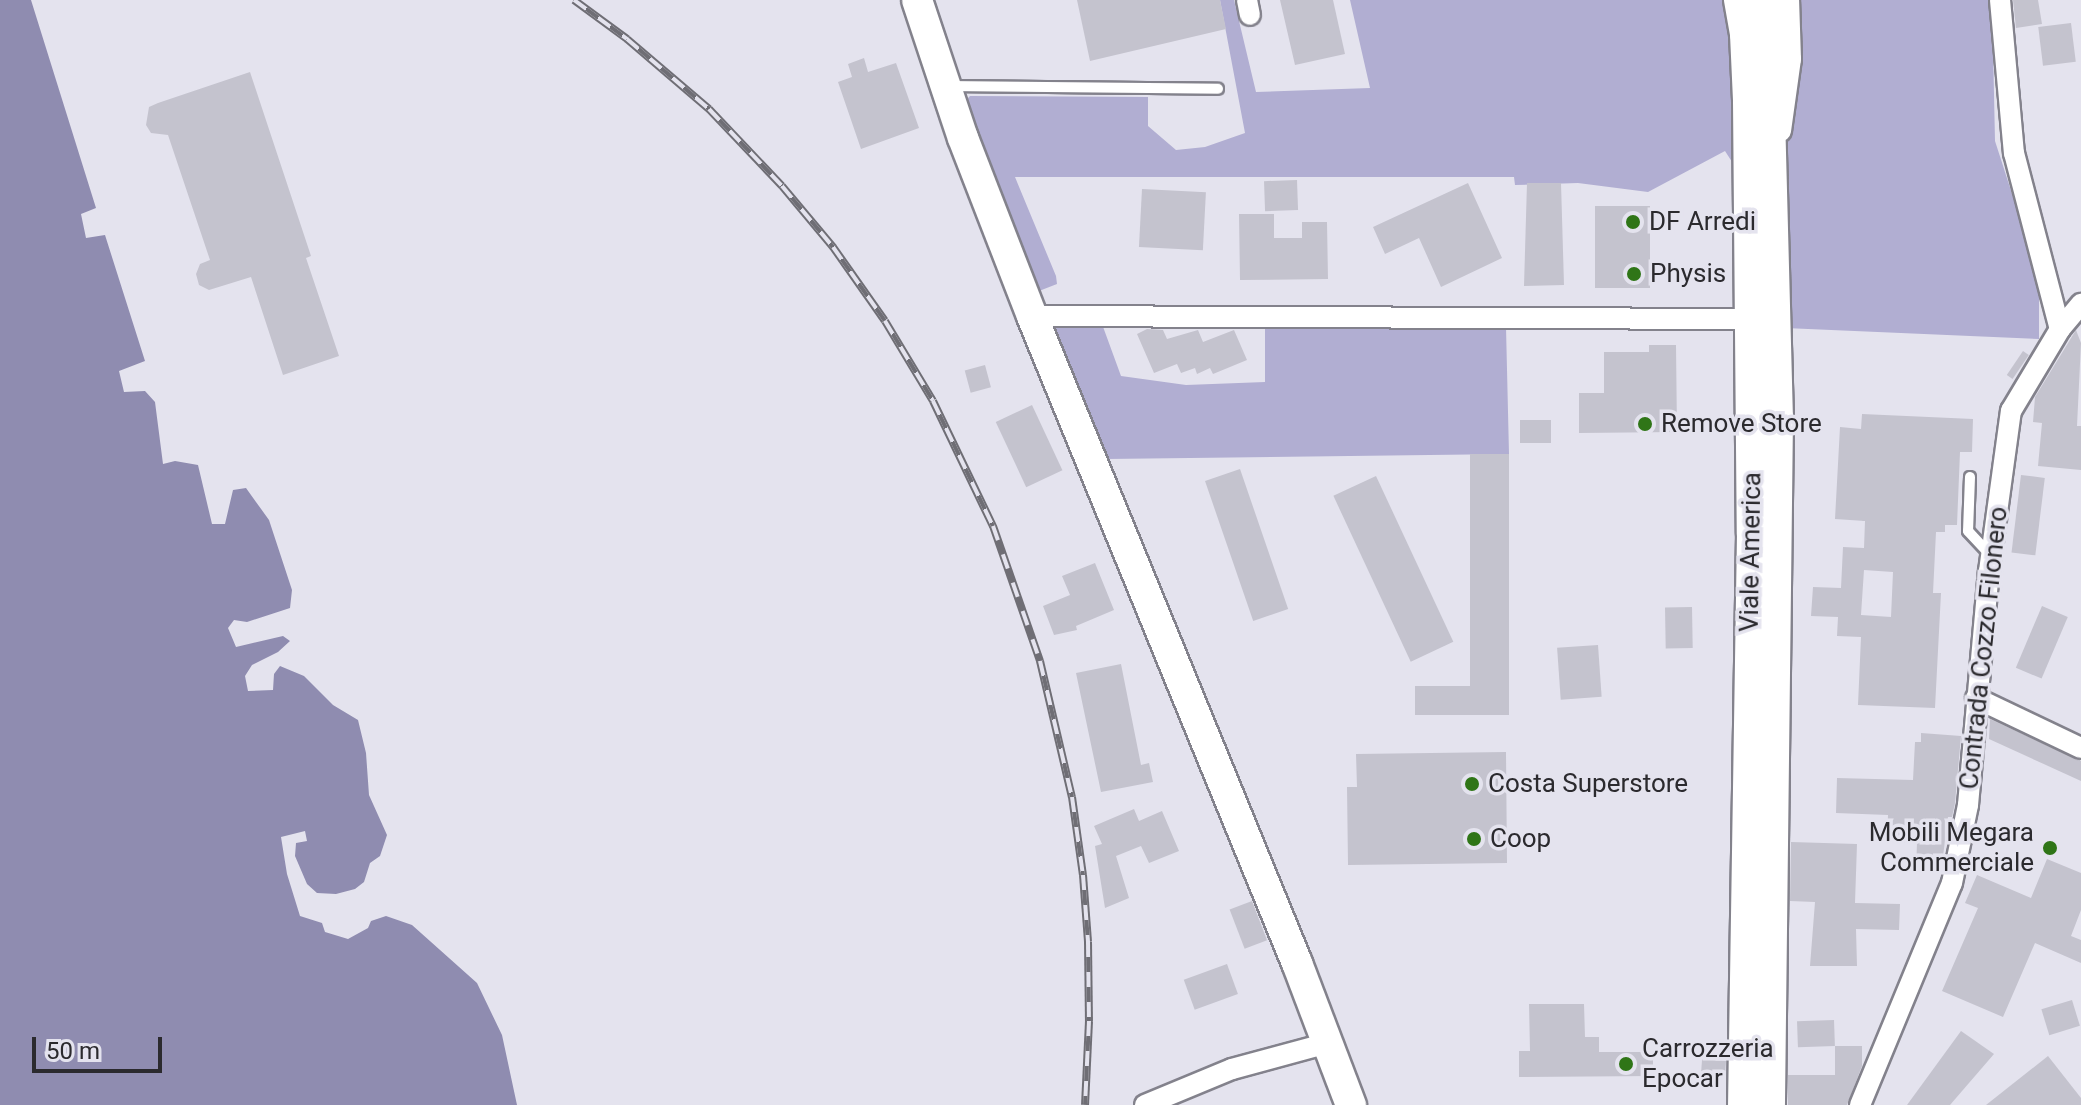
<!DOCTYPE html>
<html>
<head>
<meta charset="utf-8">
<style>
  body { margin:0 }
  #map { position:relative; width:2081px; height:1105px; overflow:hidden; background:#e4e3ee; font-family:Roboto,sans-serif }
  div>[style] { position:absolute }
  .green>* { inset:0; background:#b1aed2 }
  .water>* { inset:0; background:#8f8cb0 }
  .building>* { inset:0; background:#c4c3ce; transform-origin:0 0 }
  .roads { filter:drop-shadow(2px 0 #83828c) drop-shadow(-2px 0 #83828c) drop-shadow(0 2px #83828c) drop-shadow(0 -2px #83828c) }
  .lane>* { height:10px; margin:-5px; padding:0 5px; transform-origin:5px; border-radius:5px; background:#fff }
  .street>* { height:20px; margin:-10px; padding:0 10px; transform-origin:10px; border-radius:10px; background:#fff }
  .secondary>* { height:30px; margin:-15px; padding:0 15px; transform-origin:15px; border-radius:15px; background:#fff }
  .rail>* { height:8px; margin-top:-4px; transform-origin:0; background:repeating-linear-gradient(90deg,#e4e3ee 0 15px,#6f6e75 0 30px); box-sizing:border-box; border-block:2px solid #6f6e75 }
  .dots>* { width:22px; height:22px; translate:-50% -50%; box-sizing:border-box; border:4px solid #e4e3ee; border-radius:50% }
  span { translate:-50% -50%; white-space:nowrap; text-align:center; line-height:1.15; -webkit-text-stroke:7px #e4e3ee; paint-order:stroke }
  .poi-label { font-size:26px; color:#2b2a2e }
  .left { translate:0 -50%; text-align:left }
  .right { translate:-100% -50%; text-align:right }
  .street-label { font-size:26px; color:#2b2a2e }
  .scale { position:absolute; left:32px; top:1037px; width:130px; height:36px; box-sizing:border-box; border:4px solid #2b2a2e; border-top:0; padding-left:10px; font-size:24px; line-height:28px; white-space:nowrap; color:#2b2a2e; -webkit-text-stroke:6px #e4e3ee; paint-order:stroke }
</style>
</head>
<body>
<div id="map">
  <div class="green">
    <div style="clip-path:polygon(1220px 0,1234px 0,1256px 92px,1370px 88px,1350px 0,1723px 0,1733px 56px,1736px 168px,1725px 151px,1648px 192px,1578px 183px,1515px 185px,1514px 177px,1015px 177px,1056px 276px,1057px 284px,1039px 291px,1032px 286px,964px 102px,970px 96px,1148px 97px,1148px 126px,1176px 150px,1205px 147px,1245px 133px)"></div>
    <div style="clip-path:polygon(1797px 0,1992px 0,1995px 141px,2035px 265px,2039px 293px,2039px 339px,1785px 328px,1784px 151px)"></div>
    <div style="clip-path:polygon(1054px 324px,1102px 324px,1121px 376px,1186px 385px,1265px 382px,1265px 325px,1506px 327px,1509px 454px,1107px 459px)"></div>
  </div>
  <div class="water">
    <div style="clip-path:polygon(0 0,31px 0,96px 208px,81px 214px,86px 238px,105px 235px,145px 361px,119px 371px,124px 392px,145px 391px,155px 402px,163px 464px,175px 461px,198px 465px,212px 524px,225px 524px,233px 490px,246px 488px,269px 520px,292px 590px,290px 608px,247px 622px,234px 620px,228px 628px,236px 647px,283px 636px,290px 641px,278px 652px,252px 665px,245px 676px,248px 691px,273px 690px,274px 674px,280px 666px,304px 676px,333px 705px,358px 720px,366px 753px,369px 795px,387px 835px,380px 856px,370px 863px,364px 882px,355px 889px,336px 894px,317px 893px,307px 884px,295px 856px,296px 843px,307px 841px,305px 831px,281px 837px,287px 874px,300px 916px,322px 923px,325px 932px,348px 939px,368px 928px,371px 921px,386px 916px,412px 925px,477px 983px,502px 1035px,517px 1105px,0 1105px)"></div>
  </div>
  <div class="building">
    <div style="clip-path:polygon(1077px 0,1220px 0,1226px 29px,1090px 61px)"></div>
    <div style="clip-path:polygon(1280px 0,1333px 0,1345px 54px,1295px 65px)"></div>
    <div style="clip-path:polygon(2013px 0,2038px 0,2042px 24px,2016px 28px)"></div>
    <div style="left:2071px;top:23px;width:39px;height:33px;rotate:83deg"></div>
    <div style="clip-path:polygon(864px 58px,868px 72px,896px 63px,919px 128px,861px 149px,838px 82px,852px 77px,848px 64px)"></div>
    <div style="clip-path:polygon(250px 72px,311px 256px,306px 258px,339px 356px,283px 375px,251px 277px,209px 290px,199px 285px,196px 274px,200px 264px,210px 260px,168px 135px,151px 133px,146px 125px,149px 107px,158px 103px)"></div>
    <div style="left:1297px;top:180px;width:30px;height:33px;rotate:88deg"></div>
    <div style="clip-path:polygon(1468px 183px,1502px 258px,1441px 287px,1419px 238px,1385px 254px,1373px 227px)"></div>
    <div style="clip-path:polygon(1527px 183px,1561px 183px,1564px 285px,1524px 286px)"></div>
    <div style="left:1142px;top:189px;width:64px;height:58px;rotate:3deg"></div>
    <div style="left:1595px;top:206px;width:55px;height:82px"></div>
    <div style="clip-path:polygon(1239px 214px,1274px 214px,1274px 238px,1302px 238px,1302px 222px,1327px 222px,1328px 279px,1240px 280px)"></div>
    <div style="clip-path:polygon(1147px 329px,1163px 330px,1167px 339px,1198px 330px,1203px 342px,1234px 330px,1247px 360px,1213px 374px,1210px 368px,1197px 374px,1195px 368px,1181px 373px,1177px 364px,1154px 373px,1137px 334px)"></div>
    <div style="clip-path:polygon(2076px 330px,2081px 343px,2077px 426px,2081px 426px,2081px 470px,2038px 466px,2042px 423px,2033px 422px,2035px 397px)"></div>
    <div style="clip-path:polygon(1649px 345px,1676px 345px,1677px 432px,1579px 433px,1579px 393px,1604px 393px,1604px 352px,1649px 352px)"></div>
    <div style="left:2023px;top:351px;width:7px;height:29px;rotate:34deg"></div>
    <div style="left:985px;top:365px;width:23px;height:21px;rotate:75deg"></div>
    <div style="left:1032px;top:405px;width:72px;height:40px;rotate:65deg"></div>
    <div style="clip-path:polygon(evenodd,1862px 414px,1973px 419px,1972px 452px,1960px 452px,1957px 525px,1945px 525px,1945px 532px,1936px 532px,1933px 593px,1941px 593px,1935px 708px,1858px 705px,1861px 637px,1837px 636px,1838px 617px,1811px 616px,1813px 587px,1841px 588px,1843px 547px,1864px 548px,1865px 521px,1835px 519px,1840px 427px,1861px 429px,1862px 414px,1864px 570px,1893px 572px,1891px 617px,1861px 615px,1864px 570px)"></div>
    <div style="left:1520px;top:420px;width:31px;height:23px"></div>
    <div style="clip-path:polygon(1470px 454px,1509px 454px,1509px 715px,1415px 715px,1415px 686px,1470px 686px)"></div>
    <div style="left:1240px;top:469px;width:148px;height:37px;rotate:71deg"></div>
    <div style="left:2021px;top:475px;width:24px;height:78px;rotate:7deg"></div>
    <div style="left:1376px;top:476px;width:183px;height:47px;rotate:65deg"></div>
    <div style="clip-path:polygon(1095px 563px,1114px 610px,1076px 626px,1077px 630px,1054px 635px,1043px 606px,1070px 595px,1062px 576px)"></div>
    <div style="left:2042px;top:606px;width:28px;height:67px;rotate:23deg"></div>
    <div style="left:1692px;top:607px;width:41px;height:27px;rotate:89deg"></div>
    <div style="left:1598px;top:645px;width:52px;height:41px;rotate:86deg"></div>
    <div style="clip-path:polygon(1121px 664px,1141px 765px,1149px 763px,1153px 782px,1101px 792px,1076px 673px)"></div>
    <div style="clip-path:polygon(1990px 719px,2081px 761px,2081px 781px,1989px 739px)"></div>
    <div style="clip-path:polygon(1921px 733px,1961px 736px,1955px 803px,1952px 817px,1948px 817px,1941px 872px,1916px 871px,1917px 843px,1887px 842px,1888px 815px,1836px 813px,1837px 778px,1913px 780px,1915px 742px,1921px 742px)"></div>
    <div style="clip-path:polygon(1506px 752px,1507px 863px,1348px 865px,1347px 787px,1357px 787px,1356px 754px)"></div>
    <div style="clip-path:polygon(1134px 809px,1139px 821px,1162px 811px,1179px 851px,1149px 863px,1141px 846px,1116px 856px,1129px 898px,1105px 908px,1095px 846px,1102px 844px,1094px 826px)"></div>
    <div style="clip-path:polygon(1791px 842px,1857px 844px,1855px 903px,1900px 904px,1899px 930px,1856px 929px,1857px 966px,1810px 966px,1815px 902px,1790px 901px)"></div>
    <div style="clip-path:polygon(2047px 859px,2081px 873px,2081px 910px,2071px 936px,2081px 940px,2081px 963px,2035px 943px,2003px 1017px,1942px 991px,1978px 908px,1965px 903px,1977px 875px,2031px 898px)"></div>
    <div style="left:1252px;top:901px;width:42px;height:24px;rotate:69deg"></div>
    <div style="left:1227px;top:964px;width:32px;height:46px;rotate:70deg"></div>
    <div style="left:2072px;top:1000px;width:27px;height:32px;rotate:73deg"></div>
    <div style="clip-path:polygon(1529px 1004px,1584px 1004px,1585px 1037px,1599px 1037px,1599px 1052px,1653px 1052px,1653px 1076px,1519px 1077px,1519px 1051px,1530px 1051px)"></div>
    <div style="left:1834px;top:1020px;width:26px;height:37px;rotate:88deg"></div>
    <div style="clip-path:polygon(1961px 1031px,1994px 1054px,1950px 1105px,1907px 1105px)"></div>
    <div style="clip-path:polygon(1835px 1046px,1862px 1046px,1862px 1066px,1847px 1105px,1788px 1105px,1788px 1075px,1835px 1075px)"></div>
    <div style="clip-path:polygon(2048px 1056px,2081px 1098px,2081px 1105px,1986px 1105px)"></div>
    <div style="left:1726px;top:1061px;width:15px;height:24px;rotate:94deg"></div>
  </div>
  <div class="roads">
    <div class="lane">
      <div style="left:951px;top:86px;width:267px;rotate:0.6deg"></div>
      <div style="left:1970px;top:477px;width:54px;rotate:92.1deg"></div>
      <div style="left:1968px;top:531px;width:33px;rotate:47deg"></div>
    </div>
    <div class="street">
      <div style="left:1247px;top:0;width:15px;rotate:79deg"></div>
      <div style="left:2000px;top:0;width:154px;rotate:84.8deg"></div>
      <div style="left:2014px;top:153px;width:182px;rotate:75.4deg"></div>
      <div style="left:1781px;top:131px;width:73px;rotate:-82.1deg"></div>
      <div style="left:1791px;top:59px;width:59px;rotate:-91.9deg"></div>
      <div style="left:1032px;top:316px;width:719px;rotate:0.24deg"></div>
      <div style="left:1976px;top:698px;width:116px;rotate:25.5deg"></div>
      <div style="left:1145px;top:1105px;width:94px;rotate:-22.5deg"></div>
      <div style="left:1232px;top:1069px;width:99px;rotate:-15.2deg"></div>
      <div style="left:1860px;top:1105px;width:240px;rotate:-67.5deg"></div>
      <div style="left:1952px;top:883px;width:80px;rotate:-78.4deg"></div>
      <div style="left:1968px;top:805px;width:235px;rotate:-84.9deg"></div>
      <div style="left:1989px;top:571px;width:162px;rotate:-82.2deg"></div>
      <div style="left:2011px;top:411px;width:96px;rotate:-59.1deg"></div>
      <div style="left:2060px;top:329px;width:33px;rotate:-50deg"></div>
    </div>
    <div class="secondary">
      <div style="left:917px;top:0;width:145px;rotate:71.6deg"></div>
      <div style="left:963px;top:138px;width:191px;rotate:68.8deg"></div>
      <div style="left:1032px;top:316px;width:699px;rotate:67.73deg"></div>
      <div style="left:1297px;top:963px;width:152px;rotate:69.2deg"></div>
      <div style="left:1739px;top:0;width:35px;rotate:80deg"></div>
      <div style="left:1745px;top:34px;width:67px;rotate:87.4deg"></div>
      <div style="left:1748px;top:101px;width:433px;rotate:89.5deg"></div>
      <div style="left:1752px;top:534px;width:571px;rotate:90.9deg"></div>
      <div style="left:1767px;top:0;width:417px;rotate:88.5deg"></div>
      <div style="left:1778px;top:417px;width:688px;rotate:90.67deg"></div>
    </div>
  </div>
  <div class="rail">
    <div style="left:574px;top:0;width:66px;rotate:36.3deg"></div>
    <div style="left:627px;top:39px;width:108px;rotate:40.5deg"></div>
    <div style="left:709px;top:109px;width:106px;rotate:46.5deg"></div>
    <div style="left:782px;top:186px;width:80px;rotate:50.1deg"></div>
    <div style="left:833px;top:247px;width:90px;rotate:54.9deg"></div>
    <div style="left:885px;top:321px;width:93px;rotate:59deg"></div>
    <div style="left:933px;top:401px;width:139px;rotate:64.4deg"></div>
    <div style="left:993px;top:526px;width:143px;rotate:70.8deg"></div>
    <div style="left:1040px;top:661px;width:140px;rotate:76.8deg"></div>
    <div style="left:1072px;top:797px;width:79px;rotate:82deg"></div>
    <div style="left:1083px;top:875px;width:67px;rotate:85.7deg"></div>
    <div style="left:1088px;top:942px;width:79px;rotate:89.3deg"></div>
    <div style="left:1089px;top:1021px;width:84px;rotate:92.7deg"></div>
  </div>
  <div class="dots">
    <div style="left:1633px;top:222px;background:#2f7517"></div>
    <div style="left:1634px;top:274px;background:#2f7517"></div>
    <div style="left:1645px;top:424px;background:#2f7517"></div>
    <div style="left:1472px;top:784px;background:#2f7517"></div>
    <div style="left:1474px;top:839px;background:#2f7517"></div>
    <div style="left:2050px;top:848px;background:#2f7517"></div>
    <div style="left:1626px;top:1064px;background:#2f7517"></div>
  </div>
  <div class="poi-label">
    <span class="left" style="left:1649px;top:222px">DF Arredi</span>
    <span class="left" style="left:1650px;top:274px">Physis</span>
    <span class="left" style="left:1661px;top:424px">Remove Store</span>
    <span class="left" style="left:1488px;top:784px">Costa Superstore</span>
    <span class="right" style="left:2034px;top:848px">Mobili Megara<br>Commerciale</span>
    <span class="left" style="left:1490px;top:839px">Coop</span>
    <span class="left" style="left:1642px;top:1064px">Carrozzeria<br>Epocar</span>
  </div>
  <div class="street-label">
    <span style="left:1751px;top:552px;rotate:-89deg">Viale America</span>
    <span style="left:1984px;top:648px;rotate:-84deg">Contrada Cozzo Filonero</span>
  </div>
  <div class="scale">50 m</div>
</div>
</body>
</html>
